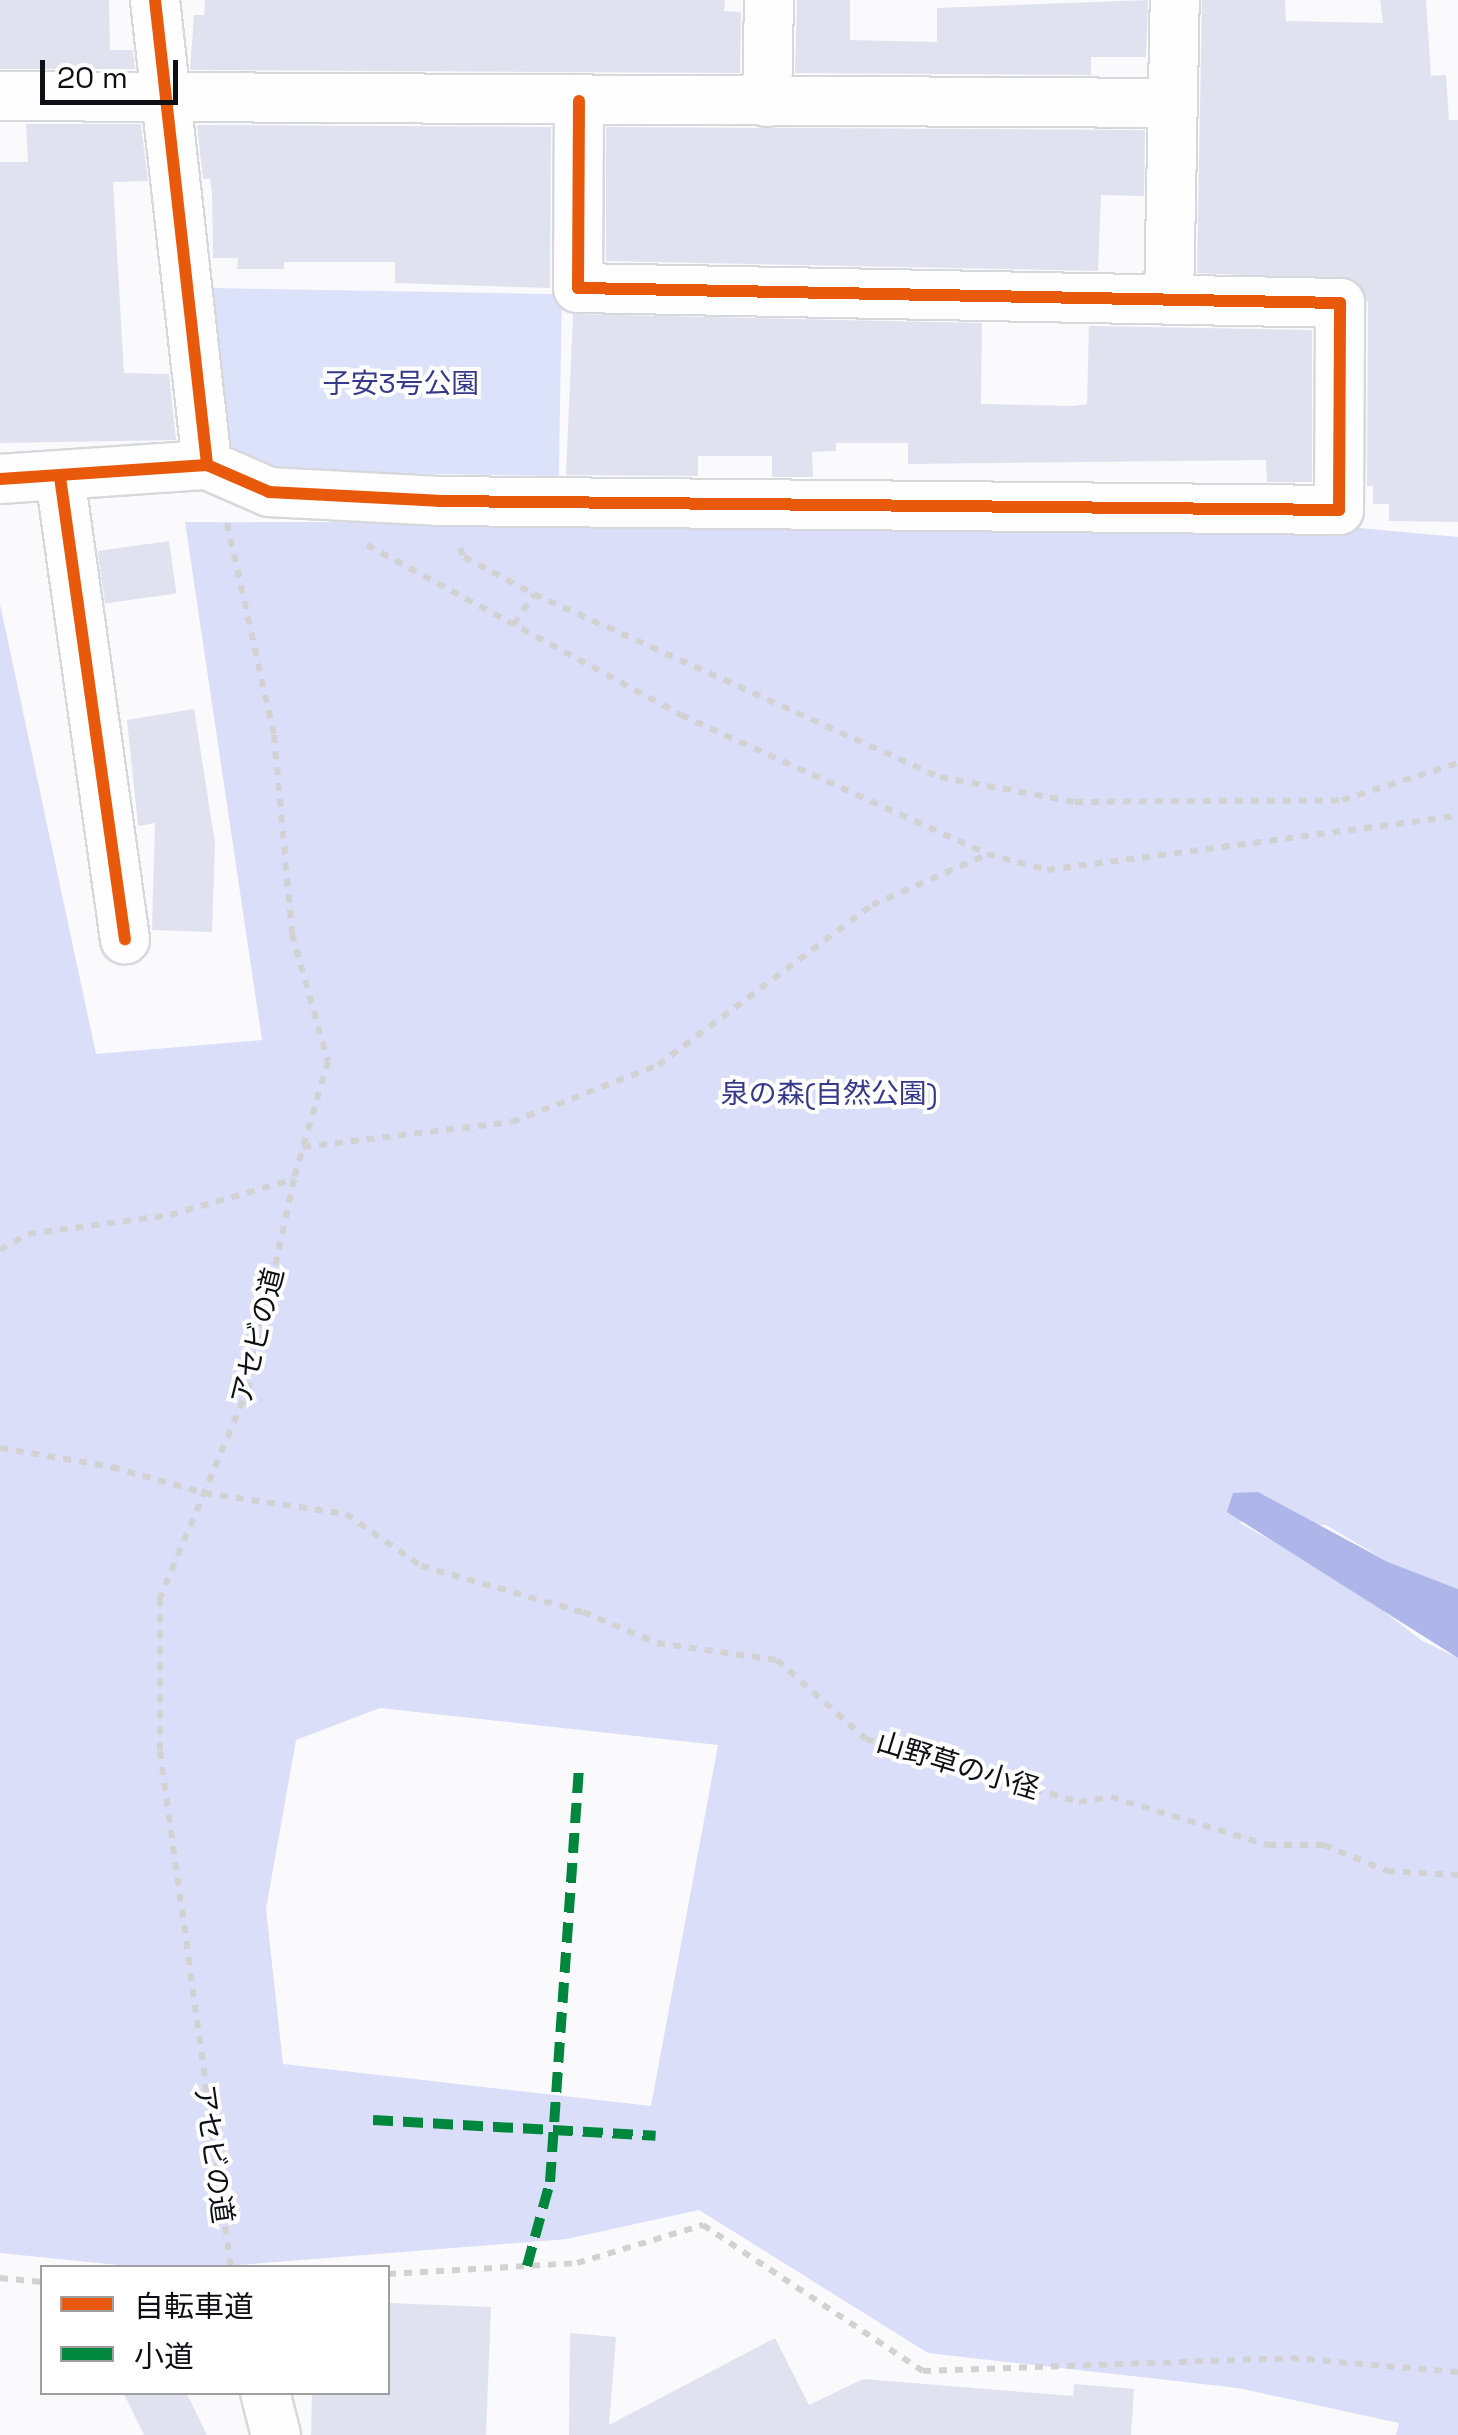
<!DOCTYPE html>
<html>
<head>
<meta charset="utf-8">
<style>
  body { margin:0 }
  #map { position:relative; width:1458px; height:2435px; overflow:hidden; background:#fafafc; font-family:"Space Grotesk","Noto Sans JP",sans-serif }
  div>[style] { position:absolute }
  .green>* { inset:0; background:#dde2fb; transform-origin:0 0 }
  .forest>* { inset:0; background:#dadef8 }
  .water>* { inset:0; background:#aeb5e8 }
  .building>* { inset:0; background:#e0e2ef; transform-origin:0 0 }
  .path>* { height:6px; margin-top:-3px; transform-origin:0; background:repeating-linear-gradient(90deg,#d2d2d2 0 8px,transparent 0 16px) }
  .roads { filter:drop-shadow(2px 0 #d6d8dc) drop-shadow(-2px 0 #d6d8dc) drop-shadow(0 2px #d6d8dc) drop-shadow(0 -2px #d6d8dc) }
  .minor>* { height:48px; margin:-24px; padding:0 24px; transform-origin:24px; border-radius:24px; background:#fefeff }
  .quiet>* { height:10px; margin-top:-5px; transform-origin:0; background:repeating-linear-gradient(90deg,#00873e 0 20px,transparent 0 30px) }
  .cycleway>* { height:12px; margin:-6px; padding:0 6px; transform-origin:6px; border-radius:6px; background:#e8590c }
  span { translate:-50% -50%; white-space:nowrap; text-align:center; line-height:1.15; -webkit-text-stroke:8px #fff; paint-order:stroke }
  .park-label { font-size:28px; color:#35388b }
  .street-label { font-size:28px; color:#0f1015 }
  .legend { position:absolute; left:40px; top:2265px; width:350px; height:130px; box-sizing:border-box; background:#fff; border:2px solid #9f9fa1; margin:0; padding:12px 18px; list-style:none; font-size:30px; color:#0f1015 }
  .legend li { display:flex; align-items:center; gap:20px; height:50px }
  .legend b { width:50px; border:2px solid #9f9fa1 }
  .scale { position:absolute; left:40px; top:60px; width:138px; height:45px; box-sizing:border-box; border:5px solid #0f1015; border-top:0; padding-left:12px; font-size:30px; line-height:35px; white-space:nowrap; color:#0f1015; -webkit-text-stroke:8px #fff; paint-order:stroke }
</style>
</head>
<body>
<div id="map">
  <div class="green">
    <div style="left:211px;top:288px;width:351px;height:182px;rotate:1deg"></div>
  </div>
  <div class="forest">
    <div style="clip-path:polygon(evenodd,185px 522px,1315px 524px,1458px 537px,1458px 1589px,1388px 1562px,1326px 1525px,1238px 1522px,1345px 1581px,1421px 1640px,1458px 1658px,1458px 2435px,1396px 2435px,1399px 2423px,1238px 2388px,928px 2353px,699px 2210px,567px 2239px,214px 2267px,138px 2267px,0 2253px,0 604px,96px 1054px,262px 1040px,185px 522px,380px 1708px,718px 1745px,651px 2106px,283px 2064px,266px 1909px,296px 1740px,380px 1708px)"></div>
  </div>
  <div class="water">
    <div style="clip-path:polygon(1258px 1492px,1388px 1562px,1458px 1589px,1458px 1658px,1227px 1512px,1233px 1493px)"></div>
  </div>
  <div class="building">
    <div style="clip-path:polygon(0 0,109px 0,110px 50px,133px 50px,135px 69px,0 69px)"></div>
    <div style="clip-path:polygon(205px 0,725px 0,724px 11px,741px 12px,740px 73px,190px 70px,194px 15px,204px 15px)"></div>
    <div style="clip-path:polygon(797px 0,850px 0,850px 40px,937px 42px,937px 8px,1148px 0,1146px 57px,1091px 57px,1091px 75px,795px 73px)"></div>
    <div style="clip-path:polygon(1202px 0,1285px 0,1286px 21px,1383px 23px,1380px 0,1426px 0,1431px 76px,1446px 75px,1449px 120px,1458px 120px,1458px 522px,1389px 521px,1389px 504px,1373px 504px,1373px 486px,1367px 486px,1368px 303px,1355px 280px,1197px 273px)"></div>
    <div style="clip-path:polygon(26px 124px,141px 124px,148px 181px,113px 182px,124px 373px,169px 374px,176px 440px,0 443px,0 162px,28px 162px)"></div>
    <div style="clip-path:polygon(197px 125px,551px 127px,550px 288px,395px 283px,395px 262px,284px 262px,284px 269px,237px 269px,238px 258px,213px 258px,212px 194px,210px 179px,203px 179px)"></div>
    <div style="clip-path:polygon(606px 127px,1145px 130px,1144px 196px,1101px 195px,1098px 271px,606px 261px)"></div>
    <div style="clip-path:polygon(573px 314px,982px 323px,981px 404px,1073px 406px,1087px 404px,1089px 326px,1312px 330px,1312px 482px,1267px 482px,1266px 460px,908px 464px,908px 443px,836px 443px,836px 451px,812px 452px,813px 477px,772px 477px,772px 456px,698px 456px,698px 476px,566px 475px)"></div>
    <div style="left:169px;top:541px;width:53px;height:72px;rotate:82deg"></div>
    <div style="clip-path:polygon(194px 709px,215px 843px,212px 932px,152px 930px,155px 823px,138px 826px,127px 720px)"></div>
    <div style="clip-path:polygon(388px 2303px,491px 2307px,486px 2435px,311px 2435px,312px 2392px,388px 2392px)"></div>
    <div style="clip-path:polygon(570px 2333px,616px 2337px,609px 2425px,775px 2338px,809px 2405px,863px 2379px,1073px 2396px,1074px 2384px,1134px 2389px,1131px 2435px,569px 2435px)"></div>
    <div style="clip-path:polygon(123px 2392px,186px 2392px,207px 2435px,144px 2435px)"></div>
  </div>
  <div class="path">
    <div style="left:227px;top:523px;width:217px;rotate:77.5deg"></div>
    <div style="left:274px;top:735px;width:200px;rotate:84.8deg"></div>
    <div style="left:292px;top:934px;width:132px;rotate:74.2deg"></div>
    <div style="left:328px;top:1061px;width:123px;rotate:106.1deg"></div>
    <div style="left:294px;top:1179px;width:212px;rotate:102.3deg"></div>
    <div style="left:249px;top:1386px;width:230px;rotate:112.8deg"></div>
    <div style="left:160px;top:1598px;width:153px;rotate:90deg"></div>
    <div style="left:160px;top:1751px;width:522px;rotate:82.18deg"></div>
    <div style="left:367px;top:545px;width:357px;rotate:28.4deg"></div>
    <div style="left:681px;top:715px;width:336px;rotate:24.4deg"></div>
    <div style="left:987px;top:854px;width:62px;rotate:14.9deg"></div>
    <div style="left:1047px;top:870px;width:415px;rotate:-7.5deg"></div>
    <div style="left:460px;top:548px;width:10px;rotate:66deg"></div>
    <div style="left:464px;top:557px;width:79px;rotate:27.9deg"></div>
    <div style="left:534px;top:594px;width:445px;rotate:24.3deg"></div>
    <div style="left:940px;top:777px;width:137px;rotate:10.5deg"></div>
    <div style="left:1075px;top:802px;width:267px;rotate:-0.4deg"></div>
    <div style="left:1342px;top:800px;width:122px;rotate:-17.7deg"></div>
    <div style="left:514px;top:624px;width:36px;rotate:-56deg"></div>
    <div style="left:303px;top:1147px;width:210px;rotate:-6.8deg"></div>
    <div style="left:512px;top:1122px;width:157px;rotate:-21.3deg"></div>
    <div style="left:658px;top:1065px;width:267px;rotate:-36.8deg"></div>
    <div style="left:872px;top:905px;width:124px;rotate:-23.7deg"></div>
    <div style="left:0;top:1250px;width:32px;rotate:-30deg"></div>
    <div style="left:28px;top:1234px;width:143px;rotate:-7.6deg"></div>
    <div style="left:170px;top:1215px;width:129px;rotate:-16.2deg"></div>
    <div style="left:0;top:1448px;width:114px;rotate:9.6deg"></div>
    <div style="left:112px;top:1467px;width:96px;rotate:15.8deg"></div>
    <div style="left:204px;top:1493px;width:144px;rotate:8.4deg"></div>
    <div style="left:346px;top:1514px;width:91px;rotate:34.7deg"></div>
    <div style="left:421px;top:1566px;width:168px;rotate:15.9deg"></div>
    <div style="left:583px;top:1612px;width:80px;rotate:22.7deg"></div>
    <div style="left:657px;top:1643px;width:121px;rotate:8.1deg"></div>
    <div style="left:777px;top:1660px;width:119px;rotate:41.6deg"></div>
    <div style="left:866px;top:1739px;width:222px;rotate:16.5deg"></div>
    <div style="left:1079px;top:1802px;width:32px;rotate:-9deg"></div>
    <div style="left:1111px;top:1797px;width:164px;rotate:17deg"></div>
    <div style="left:1268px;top:1845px;width:56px"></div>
    <div style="left:1324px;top:1845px;width:68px;rotate:22.4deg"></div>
    <div style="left:1387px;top:1871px;width:71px;rotate:3.2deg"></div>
    <div style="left:388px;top:2274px;width:189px;rotate:-3.3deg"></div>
    <div style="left:577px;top:2263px;width:132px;rotate:-16.8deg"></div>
    <div style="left:703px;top:2225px;width:264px;rotate:33.6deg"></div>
    <div style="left:923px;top:2371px;width:368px;rotate:-2deg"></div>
    <div style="left:1291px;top:2358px;width:168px;rotate:4.8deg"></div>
    <div style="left:0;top:2278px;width:42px;rotate:5.4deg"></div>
  </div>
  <div class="roads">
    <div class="minor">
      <div style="left:155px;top:0;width:468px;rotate:83.6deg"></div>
      <div style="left:0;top:96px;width:1173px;rotate:0.34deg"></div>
      <div style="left:767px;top:102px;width:102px;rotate:-88.9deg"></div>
      <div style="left:1169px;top:300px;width:300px;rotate:-88.9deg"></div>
      <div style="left:60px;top:477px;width:467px;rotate:82deg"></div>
      <div style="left:0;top:479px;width:207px;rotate:-3.9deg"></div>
      <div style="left:207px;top:465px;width:68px;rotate:23.5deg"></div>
      <div style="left:269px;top:492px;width:169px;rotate:3deg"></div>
      <div style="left:438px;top:501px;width:901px;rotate:0.57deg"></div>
      <div style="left:1339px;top:510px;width:207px;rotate:-89.7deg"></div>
      <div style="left:1340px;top:303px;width:762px;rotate:-178.87deg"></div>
      <div style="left:578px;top:288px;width:187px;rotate:-89.7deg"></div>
      <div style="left:265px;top:2392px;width:44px;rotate:75.7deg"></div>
    </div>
  </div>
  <div class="quiet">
    <div style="left:373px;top:2120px;width:283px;rotate:3.2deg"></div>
    <div style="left:527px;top:2266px;width:87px;rotate:-74.7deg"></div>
    <div style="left:550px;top:2182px;width:419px;rotate:-86deg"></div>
  </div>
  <div class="cycleway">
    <div style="left:155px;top:0;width:468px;rotate:83.6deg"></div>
    <div style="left:60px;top:477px;width:467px;rotate:82deg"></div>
    <div style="left:0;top:479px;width:207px;rotate:-3.9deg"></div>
    <div style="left:207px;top:465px;width:68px;rotate:23.5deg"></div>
    <div style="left:269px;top:492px;width:169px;rotate:3deg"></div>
    <div style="left:438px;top:501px;width:901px;rotate:0.57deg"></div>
    <div style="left:1339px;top:510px;width:207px;rotate:-89.7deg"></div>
    <div style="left:1340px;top:303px;width:762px;rotate:-178.87deg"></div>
    <div style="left:578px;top:288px;width:187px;rotate:-89.7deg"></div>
  </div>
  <div class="park-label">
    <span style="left:401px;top:383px">子安3号公園</span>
    <span style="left:829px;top:1093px">泉の森(自然公園)</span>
  </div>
  <div class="street-label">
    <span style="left:257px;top:1336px;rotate:-76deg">アセビの道</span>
    <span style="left:958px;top:1765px;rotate:17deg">山野草の小径</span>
    <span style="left:214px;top:2154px;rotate:82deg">アセビの道</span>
  </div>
  <ul class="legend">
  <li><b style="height:12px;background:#e8590c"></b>自転車道</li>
  <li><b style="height:12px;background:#00873e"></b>小道</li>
  </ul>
  <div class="scale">20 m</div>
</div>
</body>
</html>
